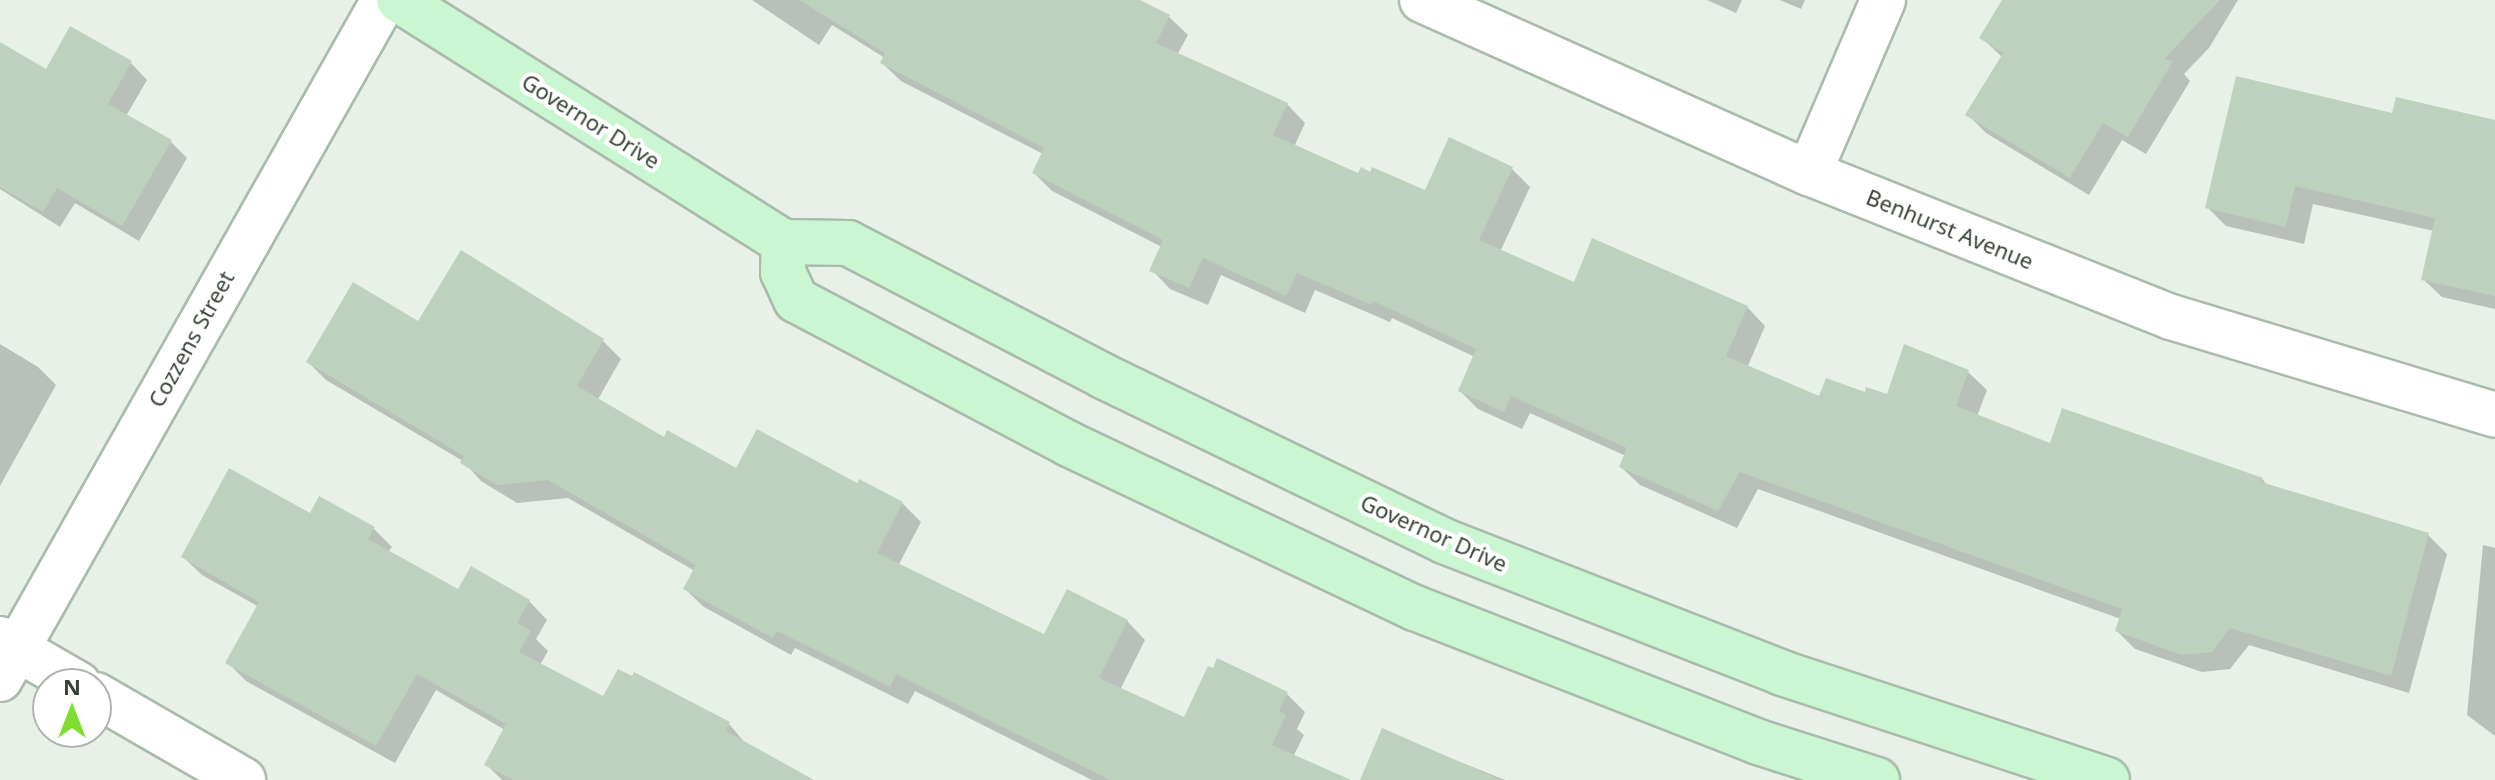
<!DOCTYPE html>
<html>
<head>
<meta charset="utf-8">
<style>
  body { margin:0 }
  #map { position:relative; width:2495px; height:780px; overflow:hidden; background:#e7f1e8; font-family:"Noto Sans",sans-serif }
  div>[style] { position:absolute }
  .shadow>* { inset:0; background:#0003 }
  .building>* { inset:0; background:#bdd1be }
  .roads { filter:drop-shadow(2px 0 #aabbac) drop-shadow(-2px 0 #aabbac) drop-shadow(0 2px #aabbac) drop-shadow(0 -2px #aabbac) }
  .minor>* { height:44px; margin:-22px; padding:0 22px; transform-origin:22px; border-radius:22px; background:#fff }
  .secondary>* { height:44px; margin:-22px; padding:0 22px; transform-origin:22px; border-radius:22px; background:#caf7d1 }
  span { translate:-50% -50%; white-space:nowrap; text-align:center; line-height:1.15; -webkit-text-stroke:8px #fff; paint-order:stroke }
  .street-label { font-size:22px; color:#374337 }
  .north { position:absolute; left:32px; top:668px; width:80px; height:80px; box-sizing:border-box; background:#fff; border:2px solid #afb4af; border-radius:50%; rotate:0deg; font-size:22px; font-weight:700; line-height:32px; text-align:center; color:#374337 }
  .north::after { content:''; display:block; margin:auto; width:28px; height:36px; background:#7edf30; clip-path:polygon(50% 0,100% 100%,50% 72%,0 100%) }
</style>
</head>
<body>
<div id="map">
  <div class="shadow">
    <div style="clip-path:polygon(752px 0,1134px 0,1169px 17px,1188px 35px,1177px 55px,1287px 104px,1305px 123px,1294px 147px,1359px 176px,1426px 193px,1512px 169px,1530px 187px,1500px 252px,1575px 284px,1747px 307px,1765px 326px,1747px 368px,1821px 399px,1888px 396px,1968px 372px,1987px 390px,1977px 416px,2051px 446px,2262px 479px,2269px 487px,2428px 535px,2447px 554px,2409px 693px,2249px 645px,2230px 669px,2202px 672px,2135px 649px,2117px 631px,2121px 619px,1758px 489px,1737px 528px,1640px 485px,1621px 467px,1626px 456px,1530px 413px,1522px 429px,1478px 409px,1460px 391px,1475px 357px,1392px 318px,1390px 322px,1315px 290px,1305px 313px,1221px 275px,1208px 305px,1170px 289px,1152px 270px,1162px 247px,1052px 191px,1034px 173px,1043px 154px,901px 81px,882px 63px,885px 58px,832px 25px,819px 45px)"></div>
    <div style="clip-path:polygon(1707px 0,1742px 0,1736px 13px)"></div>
    <div style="clip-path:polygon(1780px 0,1805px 0,1801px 9px)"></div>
    <div style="clip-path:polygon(2005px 0,2238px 0,2209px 48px,2184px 74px,2190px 81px,2146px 154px,2122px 140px,2089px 195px,1986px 133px,1968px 115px,2003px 58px,1982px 38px)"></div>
    <div style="clip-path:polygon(0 44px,46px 71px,131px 63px,147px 80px,126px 116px,171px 142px,187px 158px,139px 241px,75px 203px,60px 227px,0 189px)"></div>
    <div style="clip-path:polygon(2394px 116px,2495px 122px,2495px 309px,2442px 297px,2423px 279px,2434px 231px,2313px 204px,2304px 244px,2226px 226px,2208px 208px)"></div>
    <div style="clip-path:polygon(419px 324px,603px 341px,621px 359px,597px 401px,664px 440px,736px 471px,858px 486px,902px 503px,921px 522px,898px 566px,1045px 637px,1127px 621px,1145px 640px,1120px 690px,1185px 719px,1287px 694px,1305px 712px,1297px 729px,1304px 735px,1293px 757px,1346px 780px,1092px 780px,915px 691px,908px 704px,795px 648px,791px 655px,704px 607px,685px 589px,695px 571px,568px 498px,517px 503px,481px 481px,463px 461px,326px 380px,308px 362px)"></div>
    <div style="clip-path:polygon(0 344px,38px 367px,56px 385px,0 486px)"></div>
    <div style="clip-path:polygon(310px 516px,373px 528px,392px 547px,388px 552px,459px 592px,529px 601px,547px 620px,536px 639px,548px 651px,540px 665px,604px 698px,729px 724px,777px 780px,502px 780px,487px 765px,505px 730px,436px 690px,395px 763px,246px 681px,228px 663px,259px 607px,202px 575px,183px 557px)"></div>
    <div style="clip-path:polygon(2483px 545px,2495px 548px,2495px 736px,2467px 715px)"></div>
    <div style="clip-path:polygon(1383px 731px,1505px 780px,1362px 780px)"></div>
  </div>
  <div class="building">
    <div style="clip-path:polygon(799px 0,1140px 0,1170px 15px,1156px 43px,1288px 103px,1273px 135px,1358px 173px,1361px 167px,1370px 172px,1372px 167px,1425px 190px,1449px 137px,1513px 167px,1479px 240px,1574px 282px,1592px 238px,1748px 306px,1726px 356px,1819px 396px,1826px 378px,1865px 392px,1866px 387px,1887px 394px,1904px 344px,1969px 370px,1956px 406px,2050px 443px,2062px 408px,2263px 478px,2261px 482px,2429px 533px,2391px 676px,2230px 628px,2212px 652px,2182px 655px,2115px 631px,2122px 609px,1740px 472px,1718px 511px,1619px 467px,1627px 448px,1511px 396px,1504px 412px,1458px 391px,1476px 349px,1373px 301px,1372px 305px,1297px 273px,1286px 296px,1203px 258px,1189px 288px,1149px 271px,1163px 240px,1032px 173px,1044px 148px,880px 63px,885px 53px)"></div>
    <div style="clip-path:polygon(2002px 0,2220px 0,2164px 59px,2173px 61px,2128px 137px,2103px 123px,2070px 178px,1965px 115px,2003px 53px,1979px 38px)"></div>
    <div style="clip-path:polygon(70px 26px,132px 61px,108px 104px,172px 140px,122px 226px,57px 188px,43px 212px,0 187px,0 42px,46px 69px)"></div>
    <div style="clip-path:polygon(2236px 76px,2392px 113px,2396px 97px,2495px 120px,2495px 296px,2421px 280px,2435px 218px,2295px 186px,2286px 227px,2205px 208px)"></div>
    <div style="clip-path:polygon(461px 250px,604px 339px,577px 386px,664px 437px,667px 430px,736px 468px,757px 429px,857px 483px,859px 479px,903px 502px,877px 553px,1044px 634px,1067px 589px,1128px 620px,1099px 678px,1184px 717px,1208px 666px,1213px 668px,1217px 658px,1288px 692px,1279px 711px,1286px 715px,1272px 745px,1351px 780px,1110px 780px,896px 674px,890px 687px,777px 631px,773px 638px,683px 589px,696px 565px,548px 480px,497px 485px,460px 463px,464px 456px,306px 362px,353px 282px,418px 321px)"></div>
    <div style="clip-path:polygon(229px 468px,310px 513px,319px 496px,375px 527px,368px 539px,458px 589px,471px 566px,530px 600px,517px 623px,531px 631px,519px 652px,603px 696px,618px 669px,632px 676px,634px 672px,730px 722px,726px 731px,814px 780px,514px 780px,484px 765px,506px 724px,417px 674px,376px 746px,225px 663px,259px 602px,181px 557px)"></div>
    <div style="clip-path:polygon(1382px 728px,1501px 780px,1360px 780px)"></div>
  </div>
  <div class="roads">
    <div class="minor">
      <div style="left:1422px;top:0;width:424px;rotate:24.1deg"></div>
      <div style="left:1809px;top:173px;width:390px;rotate:21.7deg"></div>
      <div style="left:2171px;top:317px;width:338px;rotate:16.8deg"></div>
      <div style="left:1809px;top:173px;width:188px;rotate:-66.8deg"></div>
      <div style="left:0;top:639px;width:90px;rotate:30deg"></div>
      <div style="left:0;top:679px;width:780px;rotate:-60.51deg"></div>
      <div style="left:96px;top:695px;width:170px;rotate:30deg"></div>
    </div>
    <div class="secondary">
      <div style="left:399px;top:0;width:455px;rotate:32.2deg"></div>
      <div style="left:784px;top:242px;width:64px;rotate:0.9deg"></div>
      <div style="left:848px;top:243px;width:288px;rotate:27.5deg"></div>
      <div style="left:1103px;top:376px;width:379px;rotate:25.8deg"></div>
      <div style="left:1444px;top:541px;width:363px;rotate:21.3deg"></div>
      <div style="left:1782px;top:673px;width:342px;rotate:18.2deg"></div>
      <div style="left:784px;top:242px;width:30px;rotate:92deg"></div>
      <div style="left:783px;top:272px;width:31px;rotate:65deg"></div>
      <div style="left:796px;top:300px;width:309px;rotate:27.8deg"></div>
      <div style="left:1069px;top:444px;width:383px;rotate:25.4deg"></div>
      <div style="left:1415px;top:608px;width:368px;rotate:21.3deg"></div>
      <div style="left:1758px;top:742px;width:125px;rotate:17.7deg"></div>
    </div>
  </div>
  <div class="street-label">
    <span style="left:591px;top:121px;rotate:32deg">Governor Drive</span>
    <span style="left:1950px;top:229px;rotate:22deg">Benhurst Avenue</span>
    <span style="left:191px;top:339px;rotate:-61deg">Cozzens Street</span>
    <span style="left:1434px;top:533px;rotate:24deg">Governor Drive</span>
  </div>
  <div class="north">N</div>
</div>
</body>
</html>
